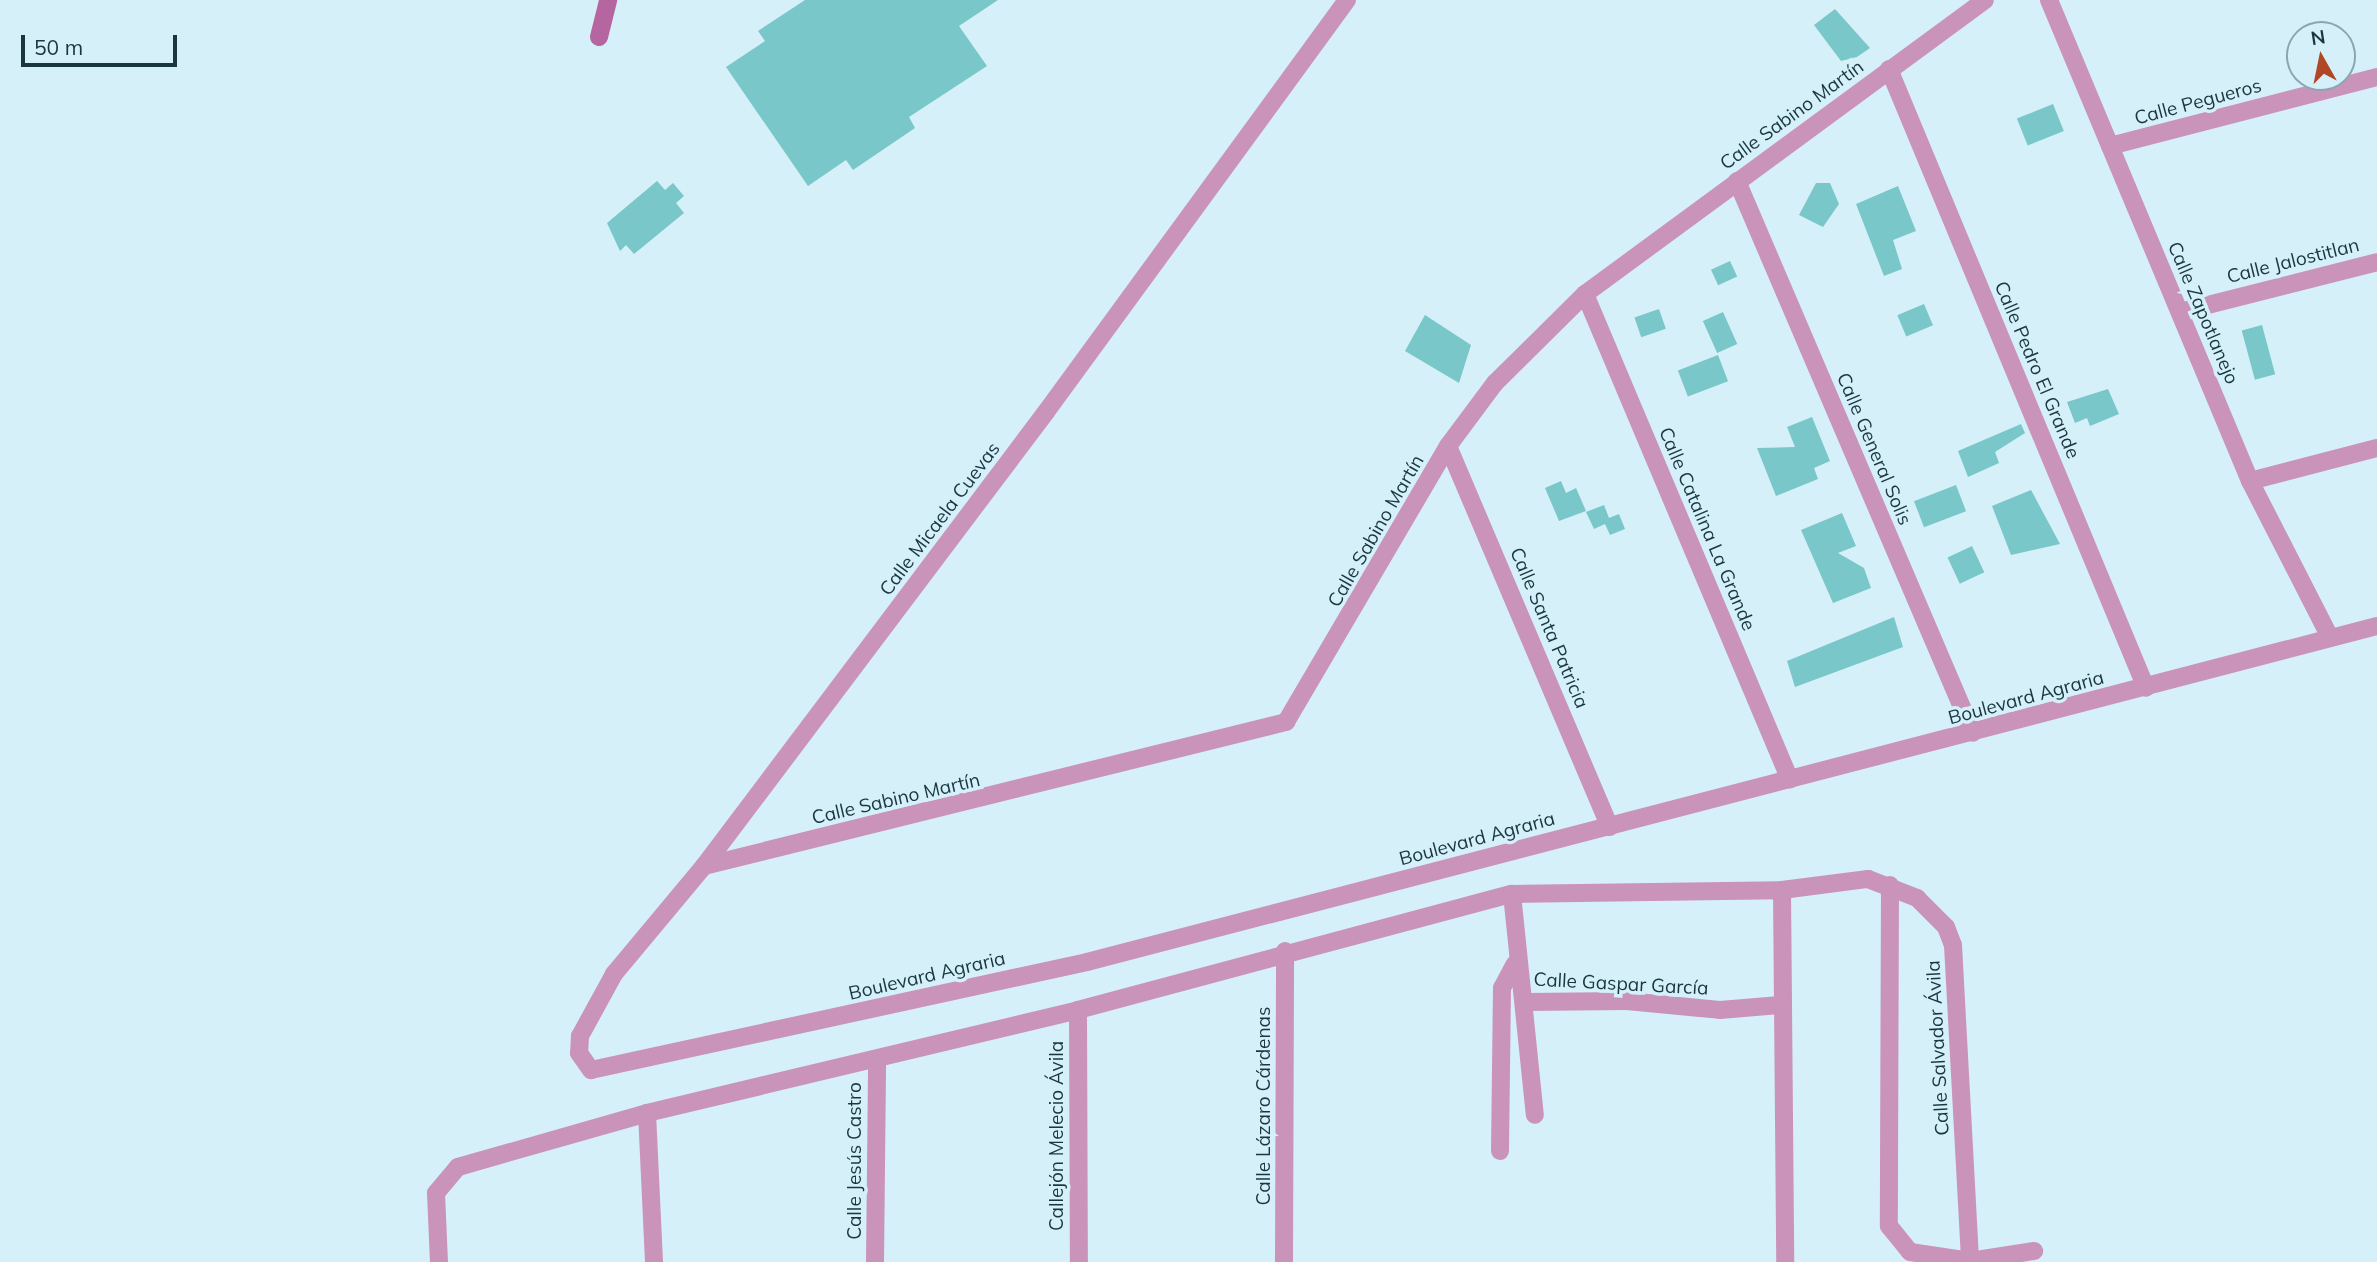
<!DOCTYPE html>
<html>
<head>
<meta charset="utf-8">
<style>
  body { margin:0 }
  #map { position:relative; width:2377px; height:1262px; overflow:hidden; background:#d5f0f9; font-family:Mulish,sans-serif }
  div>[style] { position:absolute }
  .building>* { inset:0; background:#79c7c9; transform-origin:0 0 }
  .street>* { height:18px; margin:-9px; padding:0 9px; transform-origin:9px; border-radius:9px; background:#ca93b9 }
  .secondary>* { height:18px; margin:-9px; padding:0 9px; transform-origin:9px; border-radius:9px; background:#b566a0 }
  span { translate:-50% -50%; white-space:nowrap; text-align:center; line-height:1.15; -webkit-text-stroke:7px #d5f0f9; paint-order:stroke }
  .street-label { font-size:19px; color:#19373f }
  .north { position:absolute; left:2286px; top:21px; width:70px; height:70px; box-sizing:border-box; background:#d5f0f9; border:2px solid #8aa6af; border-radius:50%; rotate:351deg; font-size:19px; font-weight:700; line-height:28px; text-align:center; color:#19373f }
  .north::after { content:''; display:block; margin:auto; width:24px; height:32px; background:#b04826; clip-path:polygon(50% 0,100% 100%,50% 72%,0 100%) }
  .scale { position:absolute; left:21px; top:35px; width:156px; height:32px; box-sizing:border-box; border:4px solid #19373f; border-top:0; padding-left:9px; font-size:21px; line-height:24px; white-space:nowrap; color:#19373f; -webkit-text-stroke:5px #d5f0f9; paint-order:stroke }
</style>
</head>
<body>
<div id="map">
  <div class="building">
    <div style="clip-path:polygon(805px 0,998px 0,959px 26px,987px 66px,909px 117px,915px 128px,853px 170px,846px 160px,808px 186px,726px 67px,765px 41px,758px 31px)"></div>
    <div style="clip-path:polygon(1835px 9px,1870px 48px,1857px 57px,1841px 61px,1814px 25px)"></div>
    <div style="left:2053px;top:104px;width:29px;height:39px;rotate:68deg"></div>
    <div style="clip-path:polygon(657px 181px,665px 190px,673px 183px,684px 196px,676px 203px,684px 213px,634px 254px,626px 245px,620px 251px,607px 223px)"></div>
    <div style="clip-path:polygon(1816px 183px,1830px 183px,1839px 204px,1823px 227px,1799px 215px)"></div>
    <div style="clip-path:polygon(1898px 186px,1916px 231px,1893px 240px,1902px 269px,1884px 276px,1856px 204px)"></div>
    <div style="left:1730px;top:261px;width:17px;height:21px;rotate:65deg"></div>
    <div style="left:1924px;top:304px;width:23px;height:29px;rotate:67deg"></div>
    <div style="left:1659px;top:309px;width:21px;height:26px;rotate:71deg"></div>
    <div style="left:1723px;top:312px;width:35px;height:22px;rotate:66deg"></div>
    <div style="clip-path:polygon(1425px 315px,1471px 345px,1459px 383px,1405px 351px)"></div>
    <div style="left:2262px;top:325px;width:51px;height:21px;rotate:75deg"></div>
    <div style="left:1718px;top:355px;width:28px;height:43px;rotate:69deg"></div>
    <div style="clip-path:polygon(2108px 389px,2119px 414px,2090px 426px,2087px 418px,2075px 423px,2067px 402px)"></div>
    <div style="clip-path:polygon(1812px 417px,1830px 461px,1814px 468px,1818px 479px,1776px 496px,1757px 448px,1795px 447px,1787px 427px)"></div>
    <div style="clip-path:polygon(2021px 424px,2025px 433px,1995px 452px,1999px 463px,1968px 477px,1958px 451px)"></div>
    <div style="clip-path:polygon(1561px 481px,1566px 493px,1576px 488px,1586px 511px,1559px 521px,1545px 488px)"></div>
    <div style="left:1956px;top:485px;width:28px;height:45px;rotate:69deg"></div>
    <div style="clip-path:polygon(2031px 490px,2060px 544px,2011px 555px,1992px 506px)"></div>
    <div style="clip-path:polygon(1604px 505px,1609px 518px,1619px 514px,1625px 529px,1610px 535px,1605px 524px,1594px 529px,1586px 512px)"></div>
    <div style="clip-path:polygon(1842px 513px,1856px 546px,1838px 553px,1864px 568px,1871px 588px,1833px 603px,1801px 530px)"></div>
    <div style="left:1972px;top:546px;width:29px;height:27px;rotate:65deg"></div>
    <div style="clip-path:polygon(1894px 617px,1903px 647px,1795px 687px,1787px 661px)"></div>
  </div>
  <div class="street">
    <div style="left:1347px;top:0;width:510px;rotate:126.15deg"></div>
    <div style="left:1046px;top:412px;width:568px;rotate:126.99deg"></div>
    <div style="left:704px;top:866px;width:141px;rotate:129.8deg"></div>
    <div style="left:614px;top:974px;width:71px;rotate:118.7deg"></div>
    <div style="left:580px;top:1036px;width:17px;rotate:93deg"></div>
    <div style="left:579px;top:1053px;width:21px;rotate:55deg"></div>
    <div style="left:591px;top:1070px;width:508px;rotate:-12.28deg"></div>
    <div style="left:1087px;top:962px;width:1333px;rotate:-14.6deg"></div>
    <div style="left:2049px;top:0;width:521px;rotate:67.32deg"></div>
    <div style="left:2250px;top:481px;width:175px;rotate:62.9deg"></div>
    <div style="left:1889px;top:69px;width:670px;rotate:67.45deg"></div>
    <div style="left:2110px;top:146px;width:276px;rotate:-14.5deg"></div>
    <div style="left:1737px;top:181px;width:600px;rotate:66.85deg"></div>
    <div style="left:1585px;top:294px;width:527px;rotate:67.13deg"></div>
    <div style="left:2180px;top:312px;width:203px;rotate:-14.2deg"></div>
    <div style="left:1448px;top:446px;width:414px;rotate:67deg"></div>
    <div style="left:2250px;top:481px;width:131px;rotate:-14.6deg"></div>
    <div style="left:704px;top:866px;width:600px;rotate:-13.9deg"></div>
    <div style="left:1286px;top:722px;width:320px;rotate:-59.6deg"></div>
    <div style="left:1448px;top:446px;width:79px;rotate:-53.3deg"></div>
    <div style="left:1495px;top:383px;width:127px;rotate:-44.7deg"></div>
    <div style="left:1585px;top:294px;width:496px;rotate:-36.3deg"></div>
    <div style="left:1890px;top:885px;width:341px;rotate:90.2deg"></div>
    <div style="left:1889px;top:1226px;width:33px;rotate:51deg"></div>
    <div style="left:1910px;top:1252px;width:61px;rotate:8.5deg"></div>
    <div style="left:1782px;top:890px;width:372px;rotate:89.5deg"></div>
    <div style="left:1512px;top:894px;width:222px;rotate:84.1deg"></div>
    <div style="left:1525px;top:1002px;width:102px;rotate:-0.6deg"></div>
    <div style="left:1627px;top:1001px;width:93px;rotate:5.5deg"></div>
    <div style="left:1720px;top:1010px;width:60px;rotate:-4.8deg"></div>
    <div style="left:1078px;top:1010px;width:252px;rotate:89.8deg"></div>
    <div style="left:647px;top:1113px;width:149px;rotate:87.3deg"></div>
    <div style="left:1500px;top:1151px;width:163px;rotate:-89.3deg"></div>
    <div style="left:1502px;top:988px;width:27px;rotate:-62deg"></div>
    <div style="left:439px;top:1262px;width:69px;rotate:-92.5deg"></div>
    <div style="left:436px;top:1193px;width:34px;rotate:-50deg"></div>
    <div style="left:458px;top:1167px;width:197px;rotate:-15.9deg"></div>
    <div style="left:647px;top:1113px;width:443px;rotate:-13.4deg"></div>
    <div style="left:1078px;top:1010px;width:449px;rotate:-15deg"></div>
    <div style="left:1512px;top:894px;width:270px;rotate:-0.8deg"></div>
    <div style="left:1782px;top:890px;width:87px;rotate:-7.3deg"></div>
    <div style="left:1868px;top:879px;width:53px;rotate:21.2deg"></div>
    <div style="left:1917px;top:898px;width:41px;rotate:45deg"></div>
    <div style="left:1946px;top:927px;width:19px;rotate:69deg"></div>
    <div style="left:1953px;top:945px;width:316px;rotate:86.9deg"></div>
    <div style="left:1970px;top:1261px;width:65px;rotate:-8.9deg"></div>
    <div style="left:875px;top:1262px;width:201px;rotate:-89.4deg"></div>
    <div style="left:1284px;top:1262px;width:311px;rotate:-89.8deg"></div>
  </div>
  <div class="secondary">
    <div style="left:599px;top:37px;width:38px;rotate:-76deg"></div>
  </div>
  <div class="street-label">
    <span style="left:2198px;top:102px;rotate:-15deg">Calle Pegueros</span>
    <span style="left:1792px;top:115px;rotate:-36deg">Calle Sabino Martín</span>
    <span style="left:2293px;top:261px;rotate:-14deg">Calle Jalostitlan</span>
    <span style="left:2203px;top:313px;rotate:67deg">Calle Zapotlanejo</span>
    <span style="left:2037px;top:370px;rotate:67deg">Calle Pedro El Grande</span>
    <span style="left:1874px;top:449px;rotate:67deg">Calle General Solis</span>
    <span style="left:940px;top:519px;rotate:-53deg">Calle Micaela Cuevas</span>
    <span style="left:1707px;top:529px;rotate:67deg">Calle Catalina La Grande</span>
    <span style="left:1376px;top:531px;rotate:-60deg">Calle Sabino Martín</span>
    <span style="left:1549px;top:628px;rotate:67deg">Calle Santa Patricia</span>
    <span style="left:2026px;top:698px;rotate:-15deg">Boulevard Agraria</span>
    <span style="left:896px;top:799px;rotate:-13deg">Calle Sabino Martín</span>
    <span style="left:1477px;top:839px;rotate:-15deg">Boulevard Agraria</span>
    <span style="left:927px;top:976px;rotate:-13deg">Boulevard Agraria</span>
    <span style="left:1621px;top:984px;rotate:3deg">Calle Gaspar García</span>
    <span style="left:1938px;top:1048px;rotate:-93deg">Calle Salvador Ávila</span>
    <span style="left:1264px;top:1106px;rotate:-90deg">Calle Lázaro Cárdenas</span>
    <span style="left:1057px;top:1136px;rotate:-90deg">Callejón Melecio Ávila</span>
    <span style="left:855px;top:1161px;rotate:-90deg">Calle Jesús Castro</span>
  </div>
  <div class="north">N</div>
  <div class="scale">50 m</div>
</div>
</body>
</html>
